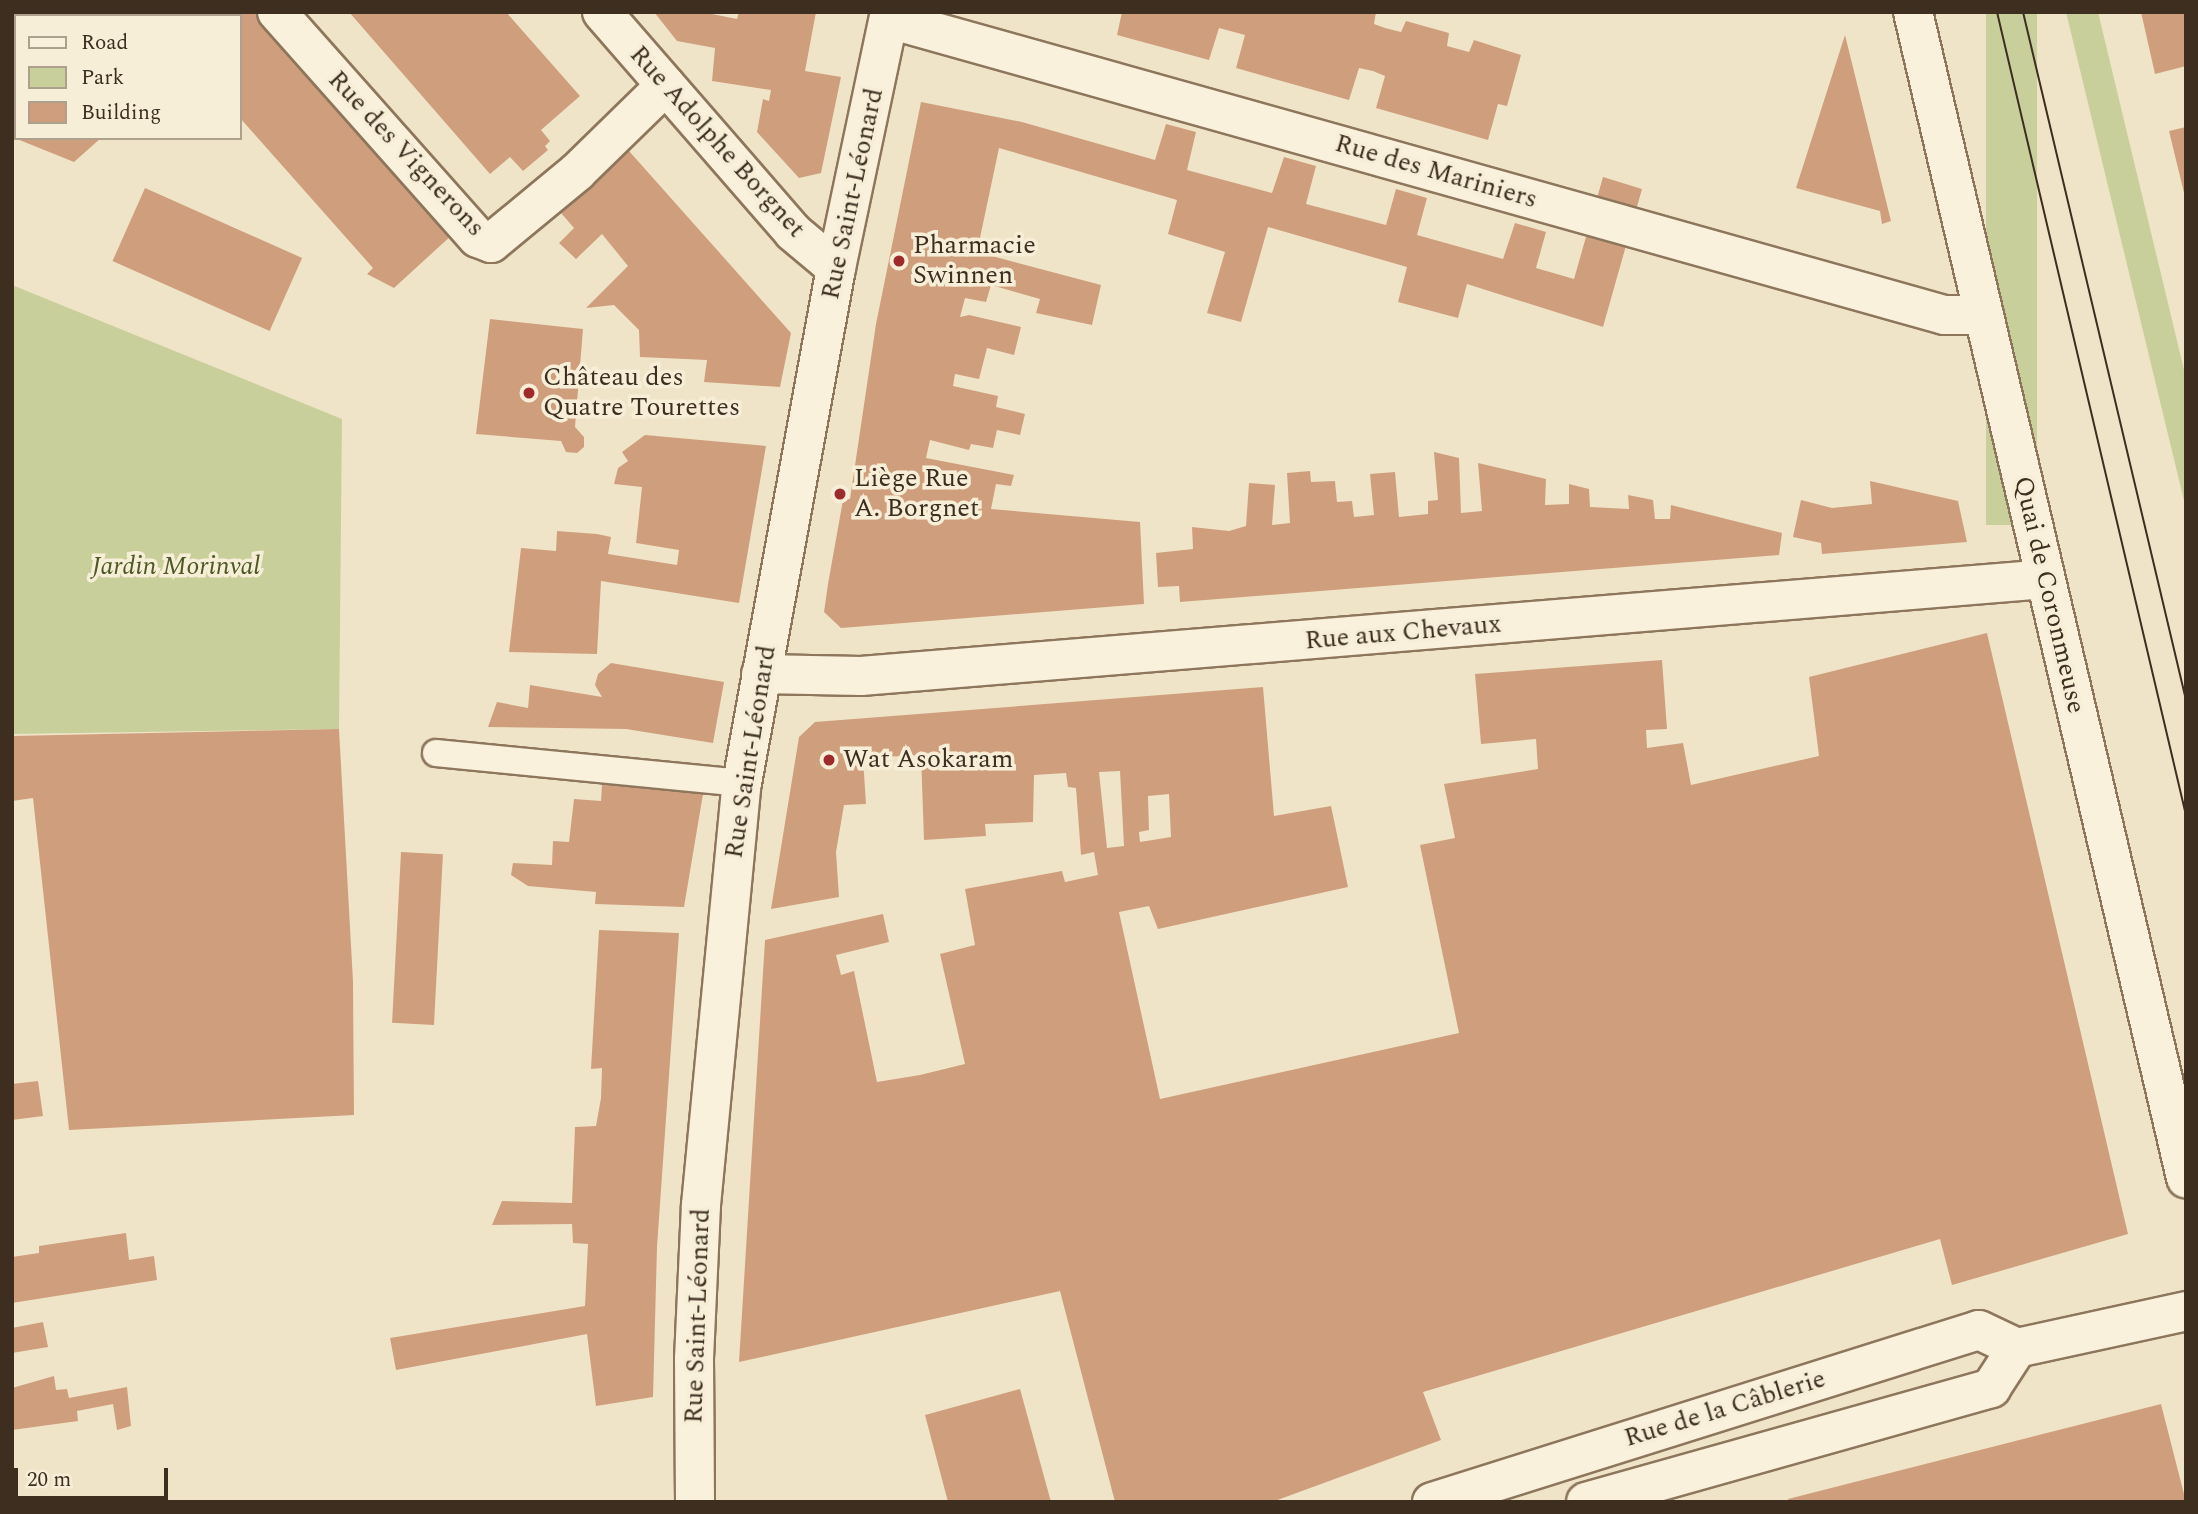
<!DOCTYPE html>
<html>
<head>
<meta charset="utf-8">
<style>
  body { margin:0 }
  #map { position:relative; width:2198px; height:1514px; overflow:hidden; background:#f0e4c8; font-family:Spectral,serif }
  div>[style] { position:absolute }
  .green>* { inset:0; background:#c9cf9b; transform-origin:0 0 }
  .building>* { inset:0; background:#cf9f7d; transform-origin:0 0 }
  .roads { filter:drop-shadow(2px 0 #8d765c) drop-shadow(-2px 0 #8d765c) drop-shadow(0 2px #8d765c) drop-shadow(0 -2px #8d765c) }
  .lane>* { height:26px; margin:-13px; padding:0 13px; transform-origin:13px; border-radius:13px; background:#faf1dc }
  .street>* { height:38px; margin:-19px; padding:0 19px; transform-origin:19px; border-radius:19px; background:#faf1dc }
  .secondary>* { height:38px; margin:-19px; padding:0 19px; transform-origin:19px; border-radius:19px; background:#faf1dc }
  .tram>* { height:2px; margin:-1px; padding:0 1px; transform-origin:1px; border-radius:1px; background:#3d2e20 }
  .dots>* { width:19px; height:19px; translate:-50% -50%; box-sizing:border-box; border:4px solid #f7eed8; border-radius:50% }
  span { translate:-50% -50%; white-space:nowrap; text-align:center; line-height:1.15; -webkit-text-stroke:7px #f7eed8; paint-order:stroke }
  .street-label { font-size:26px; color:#3d2e20 }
  .poi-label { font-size:26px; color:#3d2e20 }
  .left { translate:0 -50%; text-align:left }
  .park-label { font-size:26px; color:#4d5a26; font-style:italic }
  .frame { position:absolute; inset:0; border:14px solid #3d2e20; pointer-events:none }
  .legend { position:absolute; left:14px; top:14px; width:228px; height:126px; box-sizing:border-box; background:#f7eed8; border:2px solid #ada18e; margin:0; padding:9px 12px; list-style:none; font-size:21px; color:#3d2e20 }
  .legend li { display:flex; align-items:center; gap:14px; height:35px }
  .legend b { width:35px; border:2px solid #ada18e }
  .scale { position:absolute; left:14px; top:1468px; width:154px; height:32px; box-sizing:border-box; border:4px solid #3d2e20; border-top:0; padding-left:9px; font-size:21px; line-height:24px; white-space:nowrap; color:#3d2e20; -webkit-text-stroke:5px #f7eed8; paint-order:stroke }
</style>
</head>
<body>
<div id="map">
  <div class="green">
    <div style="left:1986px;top:12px;width:51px;height:513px"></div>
    <div style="clip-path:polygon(2066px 12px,2098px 12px,2186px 378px,2186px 509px)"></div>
    <div style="clip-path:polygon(12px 285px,342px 419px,339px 729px,12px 734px)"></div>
  </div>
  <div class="building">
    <div style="clip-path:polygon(141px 12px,256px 12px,453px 234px,394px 288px,367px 274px,373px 268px,240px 118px,240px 16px,138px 16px)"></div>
    <div style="clip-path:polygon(349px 12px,506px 12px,580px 96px,541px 130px,550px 141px,545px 146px,548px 150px,523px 171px,510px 157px,490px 174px)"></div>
    <div style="clip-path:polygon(654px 12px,702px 12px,737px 19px,739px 12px,816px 12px,805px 71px,841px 77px,821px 173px,799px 178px,757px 132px,763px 99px,769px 101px,771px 90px,712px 81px,715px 48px,677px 41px)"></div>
    <div style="clip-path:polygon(1122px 12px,1376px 12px,1374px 24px,1385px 28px,1401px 32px,1406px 21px,1449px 33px,1447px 46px,1469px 52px,1474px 40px,1521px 55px,1507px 106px,1498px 104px,1488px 140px,1376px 108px,1385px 76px,1373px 71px,1359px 68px,1349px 100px,1236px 68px,1245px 35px,1219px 28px,1209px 60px,1117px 35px)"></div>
    <div style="clip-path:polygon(2141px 12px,2186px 12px,2186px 66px,2155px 74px)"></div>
    <div style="clip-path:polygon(1845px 35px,1891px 221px,1882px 224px,1880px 211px,1796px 188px)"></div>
    <div style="clip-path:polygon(921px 102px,1022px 122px,1155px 160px,1166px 124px,1196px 132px,1187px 170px,1272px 193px,1284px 157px,1316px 166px,1306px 204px,1386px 225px,1396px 189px,1427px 198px,1417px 235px,1503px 259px,1515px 223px,1546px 232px,1536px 268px,1574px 279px,1603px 177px,1642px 189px,1603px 327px,1467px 284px,1458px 318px,1398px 302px,1407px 267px,1268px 227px,1241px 322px,1207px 313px,1225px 252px,1168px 234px,1177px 200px,999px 148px,977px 252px,1101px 285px,1092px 325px,1036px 313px,1040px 299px,991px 285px,986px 302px,965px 298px,960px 317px,969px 315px,1021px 327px,1014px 355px,987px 348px,979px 379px,955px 374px,953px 386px,998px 396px,996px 407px,1025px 414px,1020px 435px,997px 430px,993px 448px,971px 444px,969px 450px,930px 440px,926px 458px,1014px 475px,1011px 486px,996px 484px,991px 509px,1140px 522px,1144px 604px,841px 628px,824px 612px,828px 584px,843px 500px,850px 499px,876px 324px)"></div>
    <div style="clip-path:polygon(2186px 127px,2186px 197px,2185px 197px,2169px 131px)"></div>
    <div style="clip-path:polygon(16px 130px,16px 138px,101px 138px,74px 162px,12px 137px)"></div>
    <div style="clip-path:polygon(629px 151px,791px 333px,780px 387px,704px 382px,707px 360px,640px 357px,639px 330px,614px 305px,586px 308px,628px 266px,602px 234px,576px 259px,559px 243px,574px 228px,561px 213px)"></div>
    <div style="left:145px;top:188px;width:172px;height:80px;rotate:24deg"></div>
    <div style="clip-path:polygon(490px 319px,583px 329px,575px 427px,584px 437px,584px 447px,577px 453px,566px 452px,561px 441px,476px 434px)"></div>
    <div style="clip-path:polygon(645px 435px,766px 446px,739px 603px,601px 581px,597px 654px,509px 652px,521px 548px,556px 551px,557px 531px,597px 534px,611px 537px,608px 554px,677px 565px,679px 550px,636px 543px,642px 487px,614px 484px,618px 468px,628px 461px,622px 452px)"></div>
    <div style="clip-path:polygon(1434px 452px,1459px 458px,1461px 513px,1482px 511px,1478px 463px,1546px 479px,1545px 505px,1569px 504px,1569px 484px,1589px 489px,1590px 507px,1629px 509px,1628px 495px,1653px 500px,1655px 519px,1670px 519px,1671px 505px,1782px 533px,1779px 555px,1180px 602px,1179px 586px,1158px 587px,1156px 553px,1193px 549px,1192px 527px,1229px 531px,1246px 526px,1249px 483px,1275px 485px,1272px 525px,1290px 523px,1287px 473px,1310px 471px,1311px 482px,1335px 481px,1337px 502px,1352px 501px,1354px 517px,1374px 515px,1370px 474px,1395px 472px,1399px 517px,1428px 514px,1428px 501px,1438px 500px)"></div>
    <div style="clip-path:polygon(1870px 481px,1958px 501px,1967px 542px,1822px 554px,1821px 543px,1793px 537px,1801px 500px,1832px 508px,1872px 504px)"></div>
    <div style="clip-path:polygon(evenodd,1987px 633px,2128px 1234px,1952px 1285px,1940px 1239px,1423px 1392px,1441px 1440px,1272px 1502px,1115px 1502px,1060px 1291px,739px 1362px,765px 940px,883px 914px,889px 942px,836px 955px,841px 975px,854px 971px,877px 1082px,920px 1075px,965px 1064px,940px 954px,975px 945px,965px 889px,1062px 871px,1065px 882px,1098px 875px,1094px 852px,1081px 855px,1076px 788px,1068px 787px,1066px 773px,1034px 775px,1033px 822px,985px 824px,986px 836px,924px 840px,921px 755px,863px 758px,866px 804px,844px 805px,836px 852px,839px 897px,771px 909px,799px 737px,815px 722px,1263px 687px,1274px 816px,1331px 806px,1348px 887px,1158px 929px,1149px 906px,1119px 912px,1160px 1099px,1459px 1033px,1420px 845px,1455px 838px,1444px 784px,1538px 769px,1536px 739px,1481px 744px,1475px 674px,1662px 660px,1667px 729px,1646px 730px,1647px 748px,1683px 743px,1691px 785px,1819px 756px,1809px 677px,1987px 633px,1120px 771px,1124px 846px,1107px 848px,1099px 772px,1120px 771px,1987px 633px,1169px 794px,1171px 837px,1140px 842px,1139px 832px,1149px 830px,1148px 796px,1169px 794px)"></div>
    <div style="clip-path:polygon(611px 663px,724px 682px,713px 743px,626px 729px,488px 727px,497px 702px,528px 708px,530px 685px,602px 697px,595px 685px,598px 674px)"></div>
    <div style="clip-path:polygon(339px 729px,353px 981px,354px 1115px,69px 1130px,33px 798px,12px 801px,12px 736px)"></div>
    <div style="clip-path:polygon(602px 784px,659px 785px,703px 794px,684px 907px,595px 904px,596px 892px,528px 886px,511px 875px,513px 863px,552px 865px,553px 841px,569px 842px,574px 799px,601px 801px)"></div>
    <div style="left:401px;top:852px;width:42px;height:171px;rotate:3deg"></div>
    <div style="clip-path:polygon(599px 930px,679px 933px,657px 1247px,653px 1397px,596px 1406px,587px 1334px,396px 1370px,390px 1338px,585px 1306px,588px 1244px,573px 1243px,572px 1224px,492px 1225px,502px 1201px,572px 1203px,575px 1127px,596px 1126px,601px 1098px,602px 1068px,591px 1069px)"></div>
    <div style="clip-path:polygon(38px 1081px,43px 1116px,12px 1120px,12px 1084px)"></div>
    <div style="clip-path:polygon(126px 1233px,129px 1260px,154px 1256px,157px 1280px,12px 1303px,12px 1257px,39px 1253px,39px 1246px)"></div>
    <div style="clip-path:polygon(43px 1322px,48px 1347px,12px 1353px,12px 1328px)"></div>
    <div style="clip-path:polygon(54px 1376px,56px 1390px,67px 1389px,69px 1398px,127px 1387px,131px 1426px,117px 1430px,113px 1404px,77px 1411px,78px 1421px,12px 1430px,12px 1388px)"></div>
    <div style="clip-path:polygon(1020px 1389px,1051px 1502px,948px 1502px,925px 1415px)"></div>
    <div style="clip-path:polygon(2161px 1404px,2186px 1502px,1789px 1502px,1788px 1499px)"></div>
  </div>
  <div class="roads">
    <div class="lane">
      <div style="left:436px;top:753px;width:307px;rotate:5.6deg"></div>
    </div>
    <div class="street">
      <div style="left:277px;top:12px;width:302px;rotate:48.4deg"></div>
      <div style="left:478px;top:238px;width:14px;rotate:21deg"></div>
      <div style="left:491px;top:243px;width:112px;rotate:-39.5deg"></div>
      <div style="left:577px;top:172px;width:124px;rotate:-44.3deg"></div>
      <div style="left:602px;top:12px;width:291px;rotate:49deg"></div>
      <div style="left:793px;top:232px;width:56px;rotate:39.9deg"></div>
      <div style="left:889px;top:19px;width:1096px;rotate:15.67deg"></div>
      <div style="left:1944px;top:315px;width:40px"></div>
      <div style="left:761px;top:674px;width:100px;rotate:1.1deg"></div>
      <div style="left:861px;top:676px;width:1188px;rotate:-4.68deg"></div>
      <div style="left:695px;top:1502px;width:143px;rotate:-90.4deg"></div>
      <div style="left:694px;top:1359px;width:154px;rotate:-87.4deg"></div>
      <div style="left:701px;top:1205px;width:424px;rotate:-84.5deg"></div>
      <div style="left:742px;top:783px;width:524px;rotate:-79.66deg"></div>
      <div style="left:836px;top:268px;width:262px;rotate:-78.1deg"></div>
      <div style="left:1432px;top:1502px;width:573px;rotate:-17.46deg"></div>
      <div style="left:1979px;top:1330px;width:42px;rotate:25.3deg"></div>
      <div style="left:2017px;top:1348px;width:173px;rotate:-12.3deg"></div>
      <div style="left:1586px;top:1502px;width:421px;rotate:-15.7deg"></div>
      <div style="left:1991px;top:1388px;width:48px;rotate:-57deg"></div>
    </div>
    <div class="secondary">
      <div style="left:1913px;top:12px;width:1198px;rotate:76.82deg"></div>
    </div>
  </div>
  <div class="tram">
    <div style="left:1997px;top:12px;width:825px;rotate:76.76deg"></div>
    <div style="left:2023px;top:12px;width:707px;rotate:76.67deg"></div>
  </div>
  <div class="dots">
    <div style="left:899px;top:261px;background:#9e2a2b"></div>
    <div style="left:529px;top:393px;background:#9e2a2b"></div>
    <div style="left:840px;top:494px;background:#9e2a2b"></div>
    <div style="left:829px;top:760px;background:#9e2a2b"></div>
  </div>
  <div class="street-label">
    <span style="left:717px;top:142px;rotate:48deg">Rue Adolphe Borgnet</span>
    <span style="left:406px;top:154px;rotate:47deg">Rue des Vignerons</span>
    <span style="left:1436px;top:172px;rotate:16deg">Rue des Mariniers</span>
    <span style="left:853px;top:194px;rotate:-78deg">Rue Saint-Léonard</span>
    <span style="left:2049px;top:595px;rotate:77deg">Quai de Coronmeuse</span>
    <span style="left:1403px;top:633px;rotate:-5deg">Rue aux Chevaux</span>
    <span style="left:751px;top:752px;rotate:-81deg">Rue Saint-Léonard</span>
    <span style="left:698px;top:1316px;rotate:-88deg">Rue Saint-Léonard</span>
    <span style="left:1725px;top:1409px;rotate:-17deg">Rue de la Câblerie</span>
  </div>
  <div class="poi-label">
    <span class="left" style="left:913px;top:261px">Pharmacie<br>Swinnen</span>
    <span class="left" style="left:543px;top:393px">Château des<br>Quatre Tourettes</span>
    <span class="left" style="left:854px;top:494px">Liège Rue<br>A. Borgnet</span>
    <span class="left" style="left:843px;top:760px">Wat Asokaram</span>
  </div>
  <div class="park-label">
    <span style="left:176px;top:567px">Jardin Morinval</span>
  </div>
  <div class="frame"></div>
  <ul class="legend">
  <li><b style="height:9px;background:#faf1dc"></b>Road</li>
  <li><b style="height:19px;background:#c9cf9b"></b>Park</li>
  <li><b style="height:19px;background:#cf9f7d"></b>Building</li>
  </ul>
  <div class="scale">20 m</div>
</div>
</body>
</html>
